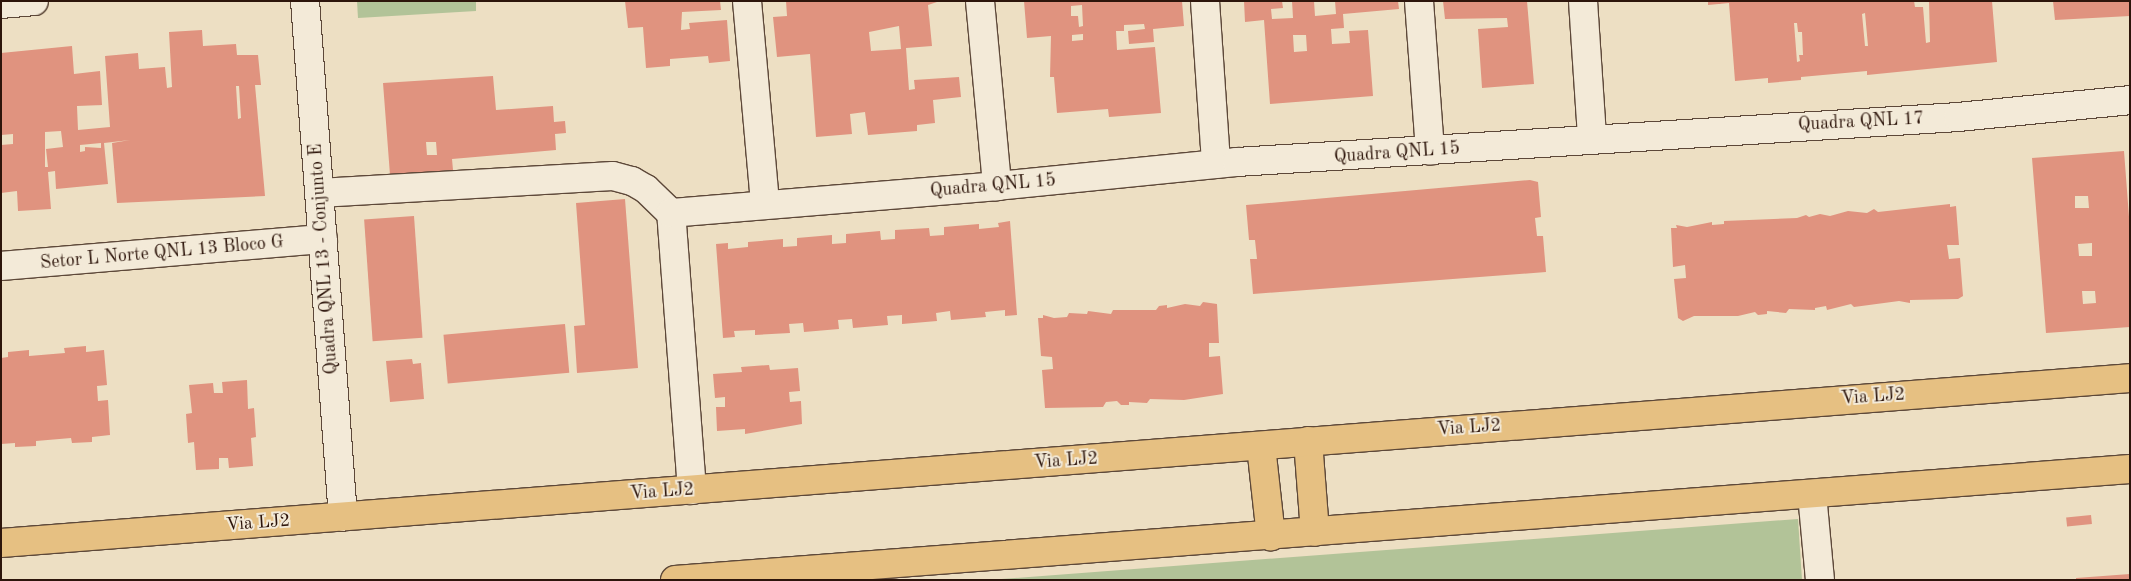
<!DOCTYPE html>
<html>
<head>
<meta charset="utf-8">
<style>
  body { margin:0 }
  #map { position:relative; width:2131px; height:581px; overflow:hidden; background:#eddfc3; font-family:"Old Standard TT",serif }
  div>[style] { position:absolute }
  .green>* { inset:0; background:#b2c398 }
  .building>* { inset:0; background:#e0937f; transform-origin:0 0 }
  .roads { filter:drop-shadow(1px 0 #5d4839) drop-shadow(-1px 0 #5d4839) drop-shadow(0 1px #5d4839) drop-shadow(0 -1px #5d4839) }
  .minor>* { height:28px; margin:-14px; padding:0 14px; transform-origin:14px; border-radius:14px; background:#f3ead8 }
  .major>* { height:28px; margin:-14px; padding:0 14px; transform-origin:14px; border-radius:14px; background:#e6c082 }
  span { translate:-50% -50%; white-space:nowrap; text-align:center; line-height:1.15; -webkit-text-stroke:4px #f3ead8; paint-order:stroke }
  .street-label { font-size:18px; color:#2d150b }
  .frame { position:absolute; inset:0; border:2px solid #2d150b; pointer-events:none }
</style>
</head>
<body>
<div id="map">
  <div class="green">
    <div style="clip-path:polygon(357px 1px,476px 1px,476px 11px,358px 18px)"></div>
    <div style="clip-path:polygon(1798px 519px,1802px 580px,988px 580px)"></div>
  </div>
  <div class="building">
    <div style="clip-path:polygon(625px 1px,720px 1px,721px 10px,682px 12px,681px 30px,690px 29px,689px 23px,727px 20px,730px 61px,709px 63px,708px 56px,670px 59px,670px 66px,646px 68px,643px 27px,628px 28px)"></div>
    <div style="clip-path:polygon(evenodd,786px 1px,940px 1px,928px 5px,932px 46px,906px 48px,909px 90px,915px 89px,914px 80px,959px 77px,961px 97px,933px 100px,935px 123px,917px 125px,917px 131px,868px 135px,865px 112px,850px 114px,852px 134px,816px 137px,810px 54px,777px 57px,773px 17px,787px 16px,786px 1px,899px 26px,901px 49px,871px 51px,869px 32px,899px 26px)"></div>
    <div style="clip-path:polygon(evenodd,1024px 1px,1182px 1px,1184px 26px,1153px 29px,1154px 42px,1129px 44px,1128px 31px,1145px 29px,1144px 24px,1124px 25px,1124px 31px,1116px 31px,1117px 50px,1155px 47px,1161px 113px,1109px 117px,1108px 109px,1057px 113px,1054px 77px,1050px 77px,1051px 36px,1027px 38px,1024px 1px,1082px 5px,1083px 26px,1079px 27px,1078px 16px,1071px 16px,1071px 6px,1082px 5px,1024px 1px,1083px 34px,1083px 40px,1072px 41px,1072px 35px,1083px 34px)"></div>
    <div style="clip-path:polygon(evenodd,1244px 1px,1282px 1px,1283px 8px,1271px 9px,1272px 19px,1293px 18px,1292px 1px,1314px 1px,1315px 16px,1336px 14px,1335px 1px,1398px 1px,1399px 9px,1343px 14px,1344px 28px,1331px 29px,1332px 44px,1350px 43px,1349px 31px,1368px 30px,1373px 96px,1270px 104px,1264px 20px,1245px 22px,1244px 1px,1293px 35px,1306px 35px,1307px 51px,1294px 52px,1293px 35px)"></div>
    <div style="clip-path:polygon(1443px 1px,1527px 1px,1534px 84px,1482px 88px,1478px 29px,1508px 27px,1507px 18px,1445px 19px)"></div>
    <div style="clip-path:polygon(evenodd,1708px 1px,1914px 1px,1915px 7px,1923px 7px,1926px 43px,1930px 42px,1929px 1px,1992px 1px,1997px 62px,1867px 75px,1867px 71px,1801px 77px,1801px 80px,1768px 83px,1768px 78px,1735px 81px,1729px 3px,1708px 5px,1708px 1px,1865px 13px,1868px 46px,1865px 46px,1862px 14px,1865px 13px,1708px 1px,1794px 23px,1797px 23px,1798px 32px,1802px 32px,1803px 55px,1799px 55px,1800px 61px,1797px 62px,1794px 23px)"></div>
    <div style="clip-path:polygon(2053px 1px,2130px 1px,2130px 16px,2055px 20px)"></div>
    <div style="clip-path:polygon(evenodd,202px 30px,203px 46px,236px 44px,237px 55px,258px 55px,261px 85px,255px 85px,265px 196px,117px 203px,112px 143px,130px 140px,104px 143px,108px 184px,56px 189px,55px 171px,48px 172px,51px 209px,18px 211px,17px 191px,1px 193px,1px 145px,13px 144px,13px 134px,1px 135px,1px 53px,72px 46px,74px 74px,100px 71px,102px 105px,77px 106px,78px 130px,110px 127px,105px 56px,138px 53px,139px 69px,165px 67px,167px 88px,172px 87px,169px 32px,202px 30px,236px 86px,239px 86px,241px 118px,238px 119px,236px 86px,202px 30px,61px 131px,63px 147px,46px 149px,48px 167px,45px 167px,45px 132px,61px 131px,202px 30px,101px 143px,101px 148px,85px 147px,85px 151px,80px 152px,80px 145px,101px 143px)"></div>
    <div style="clip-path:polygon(evenodd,493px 76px,496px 110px,553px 106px,554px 122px,565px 121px,566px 133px,555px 134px,556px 150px,452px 159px,453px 170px,390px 175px,383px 83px,493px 76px,426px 142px,436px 142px,437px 155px,427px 155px,426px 142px)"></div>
    <div style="clip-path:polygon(evenodd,2124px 151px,2130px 230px,2130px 327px,2046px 333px,2032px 158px,2124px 151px,2075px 196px,2088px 196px,2089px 208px,2075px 208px,2075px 196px,2124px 151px,2092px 243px,2092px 256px,2079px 256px,2078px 244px,2092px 243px,2124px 151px,2082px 291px,2095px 291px,2096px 303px,2083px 304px,2082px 291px)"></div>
    <div style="clip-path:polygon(1530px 180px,1538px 182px,1541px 217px,1535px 218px,1537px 236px,1543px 236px,1546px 272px,1253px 294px,1250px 259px,1257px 259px,1255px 240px,1249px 240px,1246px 205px)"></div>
    <div style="clip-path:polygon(625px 199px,638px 368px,577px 373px,574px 326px,585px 325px,576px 203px)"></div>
    <div style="clip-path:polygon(1950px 204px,1950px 207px,1956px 206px,1959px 245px,1947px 245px,1949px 259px,1960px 258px,1963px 296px,1958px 299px,1910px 300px,1910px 303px,1899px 301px,1854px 307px,1851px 304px,1827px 310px,1826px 306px,1815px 308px,1815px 310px,1789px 309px,1786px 313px,1767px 311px,1767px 314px,1758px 315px,1755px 312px,1738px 316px,1694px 316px,1683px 321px,1678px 318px,1674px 279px,1686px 278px,1685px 265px,1673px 267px,1671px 228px,1677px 228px,1676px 225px,1687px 227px,1712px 222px,1712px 225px,1724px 224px,1724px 221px,1797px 218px,1806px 215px,1809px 217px,1820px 214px,1830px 216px,1848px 211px,1867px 213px,1874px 209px,1878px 212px)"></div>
    <div style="left:414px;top:216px;width:122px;height:50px;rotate:86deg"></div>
    <div style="clip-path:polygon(1010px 221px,1017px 315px,1005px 316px,1005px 310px,985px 312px,986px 317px,951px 320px,950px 311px,936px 313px,937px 321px,902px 324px,902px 315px,887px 316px,888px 325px,853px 328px,852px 319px,838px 320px,839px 329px,804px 332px,803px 323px,789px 324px,790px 333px,755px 335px,755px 330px,734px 331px,735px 337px,723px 338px,716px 244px,728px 243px,728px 249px,748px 247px,748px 242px,783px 239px,783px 247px,797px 246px,797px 238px,832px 235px,832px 244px,846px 243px,846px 234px,880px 231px,881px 240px,895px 239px,895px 230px,929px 228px,930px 236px,944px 235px,944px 227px,979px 224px,979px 229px,999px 227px,998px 223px)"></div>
    <div style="clip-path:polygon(1203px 302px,1217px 304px,1219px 343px,1209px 343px,1209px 357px,1220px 356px,1223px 394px,1184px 400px,1150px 399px,1147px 403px,1129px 402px,1129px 405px,1121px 405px,1117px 401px,1106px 402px,1103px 407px,1045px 408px,1042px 370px,1053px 369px,1052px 357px,1041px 356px,1038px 318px,1043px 318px,1043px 315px,1054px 318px,1067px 317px,1069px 313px,1087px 314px,1088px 311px,1111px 314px,1113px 310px,1156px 310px,1159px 306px,1167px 305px,1167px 308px,1185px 304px,1200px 306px)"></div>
    <div style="left:565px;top:324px;width:49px;height:122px;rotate:85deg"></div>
    <div style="clip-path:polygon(86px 346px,86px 352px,104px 350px,107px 385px,97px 386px,98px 401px,108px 400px,110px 435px,92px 437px,92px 442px,72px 443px,71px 438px,36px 441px,36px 446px,15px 447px,15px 443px,1px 444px,1px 358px,8px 357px,8px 352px,29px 350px,29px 356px,65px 353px,64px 348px)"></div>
    <div style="clip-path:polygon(412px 359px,413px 364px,421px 363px,424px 399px,390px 402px,386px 361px)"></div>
    <div style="clip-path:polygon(769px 365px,770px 370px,798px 368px,800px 391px,789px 392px,790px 402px,801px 401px,802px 424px,745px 434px,745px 429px,717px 431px,716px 407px,725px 407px,725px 397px,715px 398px,713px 374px,742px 372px,741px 367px)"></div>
    <div style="clip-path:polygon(247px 380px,248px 409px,254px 408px,256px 437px,251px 438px,253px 466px,229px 468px,228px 458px,219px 458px,219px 469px,196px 470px,194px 442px,188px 443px,186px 414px,192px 413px,189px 385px,213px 383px,214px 393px,223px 393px,222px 382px)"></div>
    <div style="left:2091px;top:515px;width:9px;height:25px;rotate:84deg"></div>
    <div style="clip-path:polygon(2130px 574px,2130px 580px,2076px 580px,2076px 578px)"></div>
  </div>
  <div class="roads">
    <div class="minor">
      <div style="left:305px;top:1px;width:517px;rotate:85.79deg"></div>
      <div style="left:747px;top:1px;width:204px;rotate:84.9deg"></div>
      <div style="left:980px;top:1px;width:186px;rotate:84.7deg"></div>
      <div style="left:1205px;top:1px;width:163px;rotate:86.1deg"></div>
      <div style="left:1419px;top:1px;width:150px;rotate:85.8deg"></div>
      <div style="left:1583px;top:1px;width:137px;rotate:86.2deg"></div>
      <div style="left:1px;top:4px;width:33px;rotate:-5deg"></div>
      <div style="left:319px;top:193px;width:294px;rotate:-3.3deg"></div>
      <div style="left:613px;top:176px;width:20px;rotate:15deg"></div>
      <div style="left:632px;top:181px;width:16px;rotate:30deg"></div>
      <div style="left:646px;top:189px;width:35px;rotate:44deg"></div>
      <div style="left:1px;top:266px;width:323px;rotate:-4.8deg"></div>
      <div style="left:692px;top:490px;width:278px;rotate:-94.3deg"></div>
      <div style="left:671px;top:213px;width:327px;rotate:-4.7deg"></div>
      <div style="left:997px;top:186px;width:241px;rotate:-5.7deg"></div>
      <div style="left:1237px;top:162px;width:722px;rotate:-3.57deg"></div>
      <div style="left:1958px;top:117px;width:173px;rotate:-5.6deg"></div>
      <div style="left:1812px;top:494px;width:86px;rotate:84.7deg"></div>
    </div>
    <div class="major">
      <div style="left:1308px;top:441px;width:91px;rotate:85.6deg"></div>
      <div style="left:1261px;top:446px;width:91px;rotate:83.7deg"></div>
      <div style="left:1px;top:543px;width:2135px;rotate:-4.43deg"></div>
      <div style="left:675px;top:580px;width:1459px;rotate:-4.36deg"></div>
    </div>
  </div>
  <div class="street-label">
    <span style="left:1861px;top:122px;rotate:-3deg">Quadra QNL 17</span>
    <span style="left:1397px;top:153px;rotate:-4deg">Quadra QNL 15</span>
    <span style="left:993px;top:186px;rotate:-5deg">Quadra QNL 15</span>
    <span style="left:162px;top:253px;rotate:-5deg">Setor L Norte QNL 13 Bloco G</span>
    <span style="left:324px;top:259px;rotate:-94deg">Quadra QNL 13 - Conjunto E</span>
    <span style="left:1873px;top:397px;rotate:-4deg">Via LJ2</span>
    <span style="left:1469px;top:428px;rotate:-4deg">Via LJ2</span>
    <span style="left:1066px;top:461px;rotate:-4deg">Via LJ2</span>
    <span style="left:662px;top:492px;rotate:-4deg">Via LJ2</span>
    <span style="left:258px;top:523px;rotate:-4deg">Via LJ2</span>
  </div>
  <div class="frame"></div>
</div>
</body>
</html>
